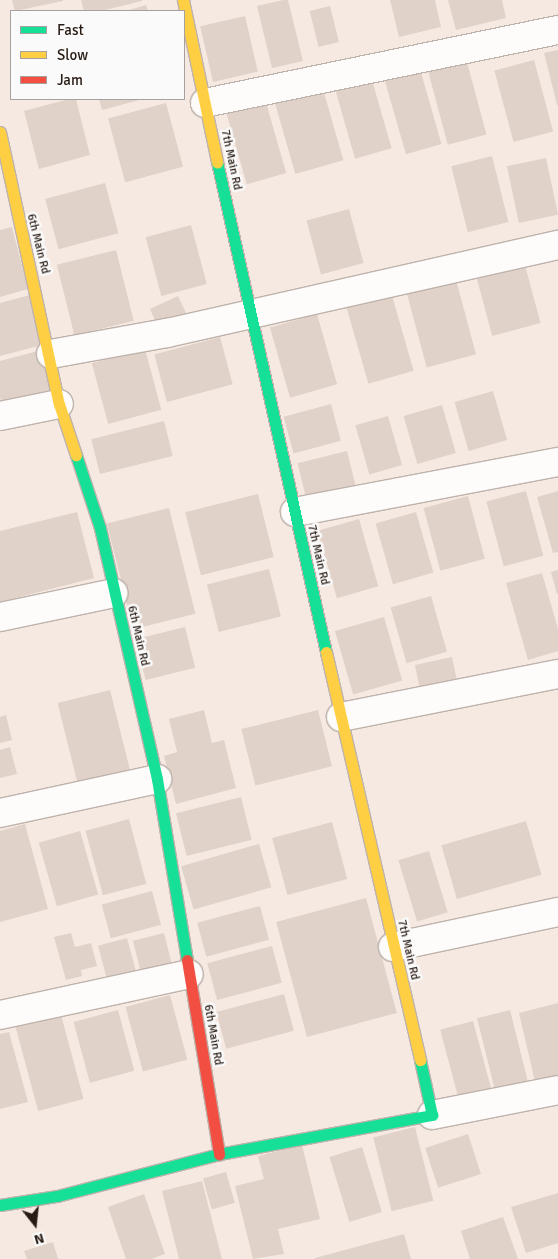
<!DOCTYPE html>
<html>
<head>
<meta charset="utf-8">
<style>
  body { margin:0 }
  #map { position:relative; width:558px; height:1259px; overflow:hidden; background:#f5e9e2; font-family:Signika,sans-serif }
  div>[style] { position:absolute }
  .building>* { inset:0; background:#e0d2c9; transform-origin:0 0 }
  .roads { filter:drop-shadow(1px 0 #beb3ac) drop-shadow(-1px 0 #beb3ac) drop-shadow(0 1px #beb3ac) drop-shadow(0 -1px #beb3ac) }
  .street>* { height:28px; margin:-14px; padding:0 14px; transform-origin:14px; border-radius:14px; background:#fefcfb }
  .fast>* { height:11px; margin:-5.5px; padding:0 5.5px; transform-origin:5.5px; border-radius:5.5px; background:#16e098 }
  .slow>* { height:11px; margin:-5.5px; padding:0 5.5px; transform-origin:5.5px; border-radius:5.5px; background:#ffcf43 }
  .jam>* { height:11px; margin:-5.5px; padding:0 5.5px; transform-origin:5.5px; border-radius:5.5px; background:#f24e42 }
  span { translate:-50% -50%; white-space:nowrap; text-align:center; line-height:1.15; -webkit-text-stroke:5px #fafafa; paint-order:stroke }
  .street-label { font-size:12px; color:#281b13 }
  .legend { position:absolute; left:10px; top:10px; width:175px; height:90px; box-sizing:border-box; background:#fafafa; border:1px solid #a6a19e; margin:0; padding:6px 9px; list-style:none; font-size:15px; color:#281b13 }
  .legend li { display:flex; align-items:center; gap:10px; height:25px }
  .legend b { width:25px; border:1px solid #a6a19e }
  .north { position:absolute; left:10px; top:1199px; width:50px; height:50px; -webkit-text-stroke:4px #fafafa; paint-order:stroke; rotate:164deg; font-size:14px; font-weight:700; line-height:20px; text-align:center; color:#281b13 }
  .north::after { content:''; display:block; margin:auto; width:18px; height:22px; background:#281b13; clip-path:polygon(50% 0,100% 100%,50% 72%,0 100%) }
</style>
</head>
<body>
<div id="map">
  <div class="building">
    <div style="clip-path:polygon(12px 0,63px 0,63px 1px,15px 11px)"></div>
    <div style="clip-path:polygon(81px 0,142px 0,142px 1px,101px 11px,84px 11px)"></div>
    <div style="clip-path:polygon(283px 0,288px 0,303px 61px,272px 68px,257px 6px)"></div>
    <div style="clip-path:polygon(390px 0,435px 0,441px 27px,399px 37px)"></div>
    <div style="clip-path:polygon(448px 0,502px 0,506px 18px,456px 30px)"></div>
    <div style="clip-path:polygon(146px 5px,148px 11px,126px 11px)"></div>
    <div style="left:330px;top:6px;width:37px;height:21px;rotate:76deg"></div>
    <div style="left:245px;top:16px;width:57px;height:46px;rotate:77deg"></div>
    <div style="clip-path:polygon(558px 50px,558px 105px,557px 105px,544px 53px)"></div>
    <div style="left:534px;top:60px;width:74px;height:41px;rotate:75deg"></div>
    <div style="left:467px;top:62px;width:75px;height:40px;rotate:75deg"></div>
    <div style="left:420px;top:69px;width:78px;height:37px;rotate:74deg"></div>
    <div style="left:372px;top:80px;width:71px;height:38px;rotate:74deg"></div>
    <div style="left:323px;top:89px;width:74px;height:50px;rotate:74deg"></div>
    <div style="clip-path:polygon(69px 99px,76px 99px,90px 155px,39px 169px,24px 111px)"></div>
    <div style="clip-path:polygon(99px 99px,143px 99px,102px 110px)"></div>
    <div style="left:265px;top:99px;width:77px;height:41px;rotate:74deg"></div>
    <div style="left:166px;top:103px;width:66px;height:60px;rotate:75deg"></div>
    <div style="left:492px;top:156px;width:68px;height:42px;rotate:76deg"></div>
    <div style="left:546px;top:158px;width:58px;height:40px;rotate:78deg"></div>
    <div style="left:105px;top:183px;width:52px;height:62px;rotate:75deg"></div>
    <div style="left:349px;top:209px;width:56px;height:44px;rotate:75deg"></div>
    <div style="left:191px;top:225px;width:61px;height:47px;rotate:75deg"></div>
    <div style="clip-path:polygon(12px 227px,28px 289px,0 297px,0 230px)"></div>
    <div style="left:116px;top:250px;width:73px;height:61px;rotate:76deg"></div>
    <div style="left:525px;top:265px;width:60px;height:50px;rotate:75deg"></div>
    <div style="left:455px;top:276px;width:81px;height:51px;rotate:75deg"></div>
    <div style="left:391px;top:292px;width:82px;height:47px;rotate:74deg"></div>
    <div style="clip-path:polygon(30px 295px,42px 345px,0 356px,0 303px)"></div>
    <div style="left:178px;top:296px;width:21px;height:31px;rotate:65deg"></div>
    <div style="left:317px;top:314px;width:73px;height:49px;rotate:74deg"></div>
    <div style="left:220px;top:337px;width:49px;height:68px;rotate:75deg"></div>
    <div style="left:145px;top:349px;width:63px;height:55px;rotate:75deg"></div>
    <div style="clip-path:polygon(42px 350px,54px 398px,4px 411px,0 397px,0 361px)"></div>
    <div style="left:493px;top:391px;width:51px;height:40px;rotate:74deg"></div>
    <div style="left:331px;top:404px;width:38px;height:49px;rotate:75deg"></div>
    <div style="left:442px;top:405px;width:50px;height:40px;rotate:74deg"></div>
    <div style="left:388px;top:416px;width:51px;height:34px;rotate:74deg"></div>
    <div style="left:164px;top:421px;width:36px;height:75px;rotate:76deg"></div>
    <div style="left:347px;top:451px;width:37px;height:51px;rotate:76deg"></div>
    <div style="left:526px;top:491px;width:67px;height:41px;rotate:75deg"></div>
    <div style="clip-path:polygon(558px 491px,558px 552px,553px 553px,537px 497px)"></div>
    <div style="left:258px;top:494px;width:65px;height:75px;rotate:76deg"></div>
    <div style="left:468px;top:496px;width:65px;height:46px;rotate:75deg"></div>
    <div style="left:169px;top:508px;width:109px;height:64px;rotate:76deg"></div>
    <div style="clip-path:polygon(77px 512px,94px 578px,0 602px,0 531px)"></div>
    <div style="left:416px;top:512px;width:63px;height:42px;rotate:74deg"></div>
    <div style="left:359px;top:519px;width:70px;height:43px;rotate:74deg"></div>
    <div style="left:269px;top:569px;width:49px;height:64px;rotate:76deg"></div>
    <div style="clip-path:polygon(558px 570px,558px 594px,557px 594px,551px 572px)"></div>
    <div style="clip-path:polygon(542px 573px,558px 629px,558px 651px,528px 660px,506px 583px)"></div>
    <div style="left:431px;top:596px;width:58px;height:42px;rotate:74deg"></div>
    <div style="left:384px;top:617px;width:66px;height:51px;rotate:74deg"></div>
    <div style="left:185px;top:627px;width:42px;height:51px;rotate:76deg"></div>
    <div style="left:452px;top:657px;width:25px;height:38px;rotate:78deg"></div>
    <div style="left:110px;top:690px;width:82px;height:54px;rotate:76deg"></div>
    <div style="clip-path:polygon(204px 710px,212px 743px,224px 740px,236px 788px,176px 804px,164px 756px,177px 752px,169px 719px)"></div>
    <div style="left:318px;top:710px;width:58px;height:79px;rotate:76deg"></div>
    <div style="clip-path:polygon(6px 715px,12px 740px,0 743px,0 717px)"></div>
    <div style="clip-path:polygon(10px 747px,17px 774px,0 778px,0 750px)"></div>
    <div style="left:241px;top:797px;width:44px;height:67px;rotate:76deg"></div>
    <div style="left:129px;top:819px;width:67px;height:45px;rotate:75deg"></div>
    <div style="left:526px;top:821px;width:56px;height:88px;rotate:74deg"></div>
    <div style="left:332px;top:822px;width:59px;height:62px;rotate:75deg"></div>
    <div style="clip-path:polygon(25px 824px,48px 909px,0 922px,0 831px)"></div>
    <div style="left:80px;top:831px;width:66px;height:43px;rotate:74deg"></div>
    <div style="left:259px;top:844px;width:45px;height:81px;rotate:74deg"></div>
    <div style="left:429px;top:851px;width:64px;height:32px;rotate:73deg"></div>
    <div style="left:152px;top:891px;width:35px;height:52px;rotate:75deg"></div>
    <div style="left:366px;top:898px;width:119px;height:93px;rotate:75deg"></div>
    <div style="left:260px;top:906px;width:35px;height:65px;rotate:75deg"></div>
    <div style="clip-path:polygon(71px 933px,75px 947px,91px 943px,97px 966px,81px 970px,82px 976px,66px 980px,54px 937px)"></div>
    <div style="left:164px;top:933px;width:36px;height:32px;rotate:76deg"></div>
    <div style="left:127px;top:938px;width:41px;height:30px;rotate:75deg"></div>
    <div style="left:272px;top:946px;width:38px;height:67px;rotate:75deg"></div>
    <div style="left:284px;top:994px;width:38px;height:70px;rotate:75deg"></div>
    <div style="left:170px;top:995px;width:67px;height:46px;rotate:75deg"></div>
    <div style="clip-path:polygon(558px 1003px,558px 1080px,536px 1086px,519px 1013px)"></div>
    <div style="left:118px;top:1010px;width:63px;height:46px;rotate:75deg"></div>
    <div style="left:510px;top:1010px;width:73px;height:34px;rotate:76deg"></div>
    <div style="left:60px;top:1011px;width:91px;height:47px;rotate:75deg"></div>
    <div style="left:473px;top:1021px;width:71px;height:34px;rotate:75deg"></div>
    <div style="clip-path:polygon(9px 1032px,28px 1102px,0 1109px,0 1034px)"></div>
    <div style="left:415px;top:1127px;width:76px;height:43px;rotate:76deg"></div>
    <div style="left:468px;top:1134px;width:42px;height:45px;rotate:72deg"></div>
    <div style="clip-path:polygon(302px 1145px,320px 1219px,278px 1229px,284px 1254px,253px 1259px,235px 1186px,264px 1179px,258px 1156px)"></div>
    <div style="left:362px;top:1147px;width:68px;height:34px;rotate:73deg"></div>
    <div style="left:226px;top:1172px;width:32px;height:24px;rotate:74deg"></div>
    <div style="clip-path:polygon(202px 1181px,222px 1259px,179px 1259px,162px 1191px)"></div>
    <div style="clip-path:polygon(558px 1193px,558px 1243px,526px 1253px,511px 1207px)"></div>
    <div style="clip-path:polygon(144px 1194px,165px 1254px,151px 1259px,126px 1259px,108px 1207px)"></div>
    <div style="clip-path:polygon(503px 1217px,518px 1259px,470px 1259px,461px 1231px)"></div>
    <div style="clip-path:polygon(404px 1234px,411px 1259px,315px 1259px,315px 1258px)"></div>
    <div style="clip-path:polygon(53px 1242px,58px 1259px,27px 1259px,24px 1251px)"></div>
  </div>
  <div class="roads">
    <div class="street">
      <div style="left:205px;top:103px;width:360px;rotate:-11.7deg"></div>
      <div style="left:51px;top:354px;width:118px;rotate:-10.3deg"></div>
      <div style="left:167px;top:333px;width:401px;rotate:-12.7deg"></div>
      <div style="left:0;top:416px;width:60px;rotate:-11.5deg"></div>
      <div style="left:295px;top:512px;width:268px;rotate:-10.8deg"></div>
      <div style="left:0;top:617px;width:116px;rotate:-11.9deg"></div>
      <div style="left:341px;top:717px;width:221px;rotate:-11.2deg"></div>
      <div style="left:0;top:813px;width:161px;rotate:-12.2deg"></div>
      <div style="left:393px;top:947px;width:169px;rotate:-12deg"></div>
      <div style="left:0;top:1015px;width:193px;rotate:-12.2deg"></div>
      <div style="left:432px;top:1115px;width:128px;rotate:-11.2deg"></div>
    </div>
    <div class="fast">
      <div style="left:217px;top:162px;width:502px;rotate:77.46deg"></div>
      <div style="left:76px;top:455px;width:77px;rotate:71.8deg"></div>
      <div style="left:100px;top:528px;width:257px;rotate:77.2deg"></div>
      <div style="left:157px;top:779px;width:183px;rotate:80.6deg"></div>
      <div style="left:0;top:1205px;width:58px;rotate:-9deg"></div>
      <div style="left:57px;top:1196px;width:167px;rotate:-14.5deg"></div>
      <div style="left:219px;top:1154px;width:217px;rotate:-10.4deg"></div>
      <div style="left:432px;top:1115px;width:56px;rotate:-102.3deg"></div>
    </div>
    <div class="slow">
      <div style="left:183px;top:0;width:166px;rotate:78.1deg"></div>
      <div style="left:0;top:132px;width:278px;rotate:77.8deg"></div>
      <div style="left:59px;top:404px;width:54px;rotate:71.6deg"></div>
      <div style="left:326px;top:652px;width:419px;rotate:77deg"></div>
    </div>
    <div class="jam">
      <div style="left:187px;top:960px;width:197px;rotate:80.6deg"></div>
    </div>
  </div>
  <div class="street-label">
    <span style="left:231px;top:160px;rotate:78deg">7th Main Rd</span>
    <span style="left:38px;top:244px;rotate:76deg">6th Main Rd</span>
    <span style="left:318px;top:555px;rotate:77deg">7th Main Rd</span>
    <span style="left:138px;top:636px;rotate:77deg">6th Main Rd</span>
    <span style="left:408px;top:950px;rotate:77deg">7th Main Rd</span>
    <span style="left:213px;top:1035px;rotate:80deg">6th Main Rd</span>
  </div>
  <ul class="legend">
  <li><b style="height:6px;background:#16e098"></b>Fast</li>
  <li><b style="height:6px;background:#ffcf43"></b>Slow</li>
  <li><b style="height:6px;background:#f24e42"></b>Jam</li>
  </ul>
  <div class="north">N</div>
</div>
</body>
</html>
